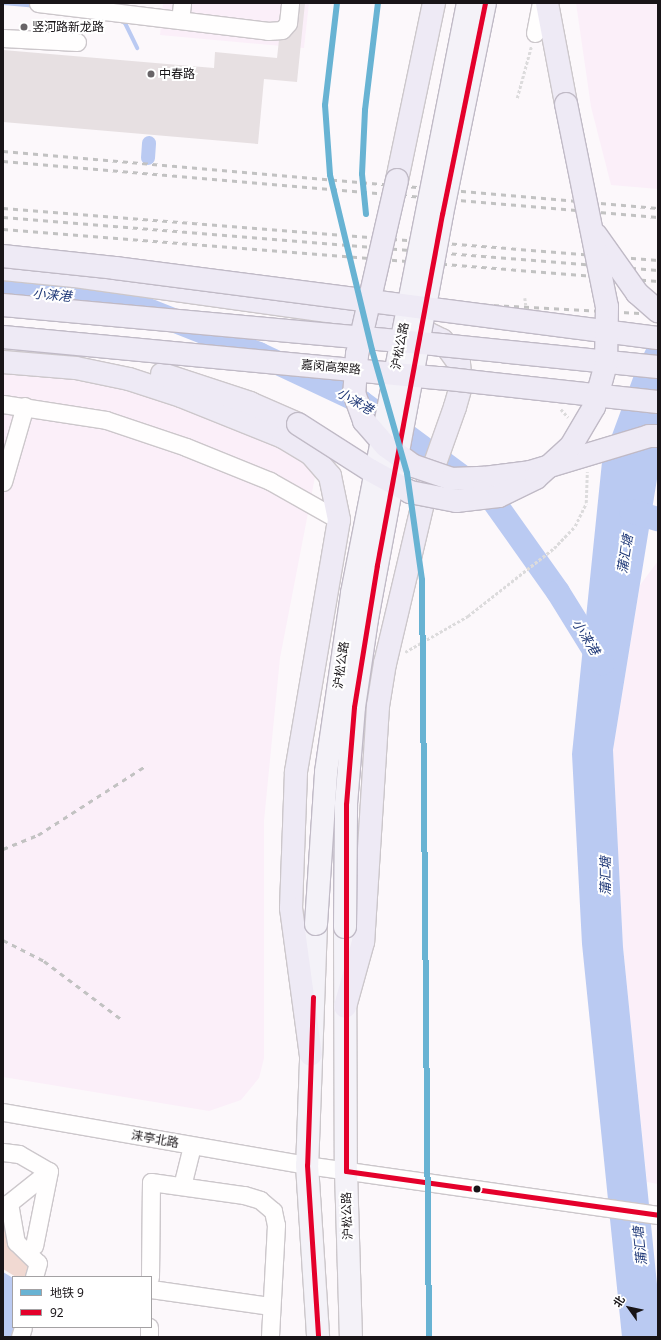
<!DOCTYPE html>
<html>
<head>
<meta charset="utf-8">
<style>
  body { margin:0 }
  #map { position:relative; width:661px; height:1340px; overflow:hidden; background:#fcf8fb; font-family:"Noto Sans","Noto Sans SC",sans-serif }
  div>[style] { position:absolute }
  .built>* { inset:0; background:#fbeff9 }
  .green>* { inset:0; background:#f1d9d2 }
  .water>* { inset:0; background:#bacaf2 }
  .stream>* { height:4px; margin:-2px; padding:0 2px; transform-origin:2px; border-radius:2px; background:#bacaf2 }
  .canal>* { height:14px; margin:-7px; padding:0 7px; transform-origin:7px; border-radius:7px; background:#bacaf2 }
  .river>* { height:24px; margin:-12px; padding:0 12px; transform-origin:12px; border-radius:12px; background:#bacaf2 }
  .building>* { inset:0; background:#e7e0e2 }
  .path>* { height:2.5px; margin-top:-1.25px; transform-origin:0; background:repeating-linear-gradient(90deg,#dcdbdc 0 3px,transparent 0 5px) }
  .roads { filter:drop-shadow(1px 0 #ccc7cb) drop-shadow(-1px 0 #ccc7cb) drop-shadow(0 1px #ccc7cb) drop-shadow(0 -1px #ccc7cb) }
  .minor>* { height:17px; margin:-8.5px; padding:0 8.5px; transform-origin:8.5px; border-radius:8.5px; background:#fffefe }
  .major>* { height:22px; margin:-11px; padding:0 11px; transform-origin:11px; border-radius:11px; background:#f4f2f8 }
  .highway>* { height:22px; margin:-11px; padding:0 11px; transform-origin:11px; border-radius:11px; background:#eeeaf5 }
  .rail>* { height:3px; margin-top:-1.5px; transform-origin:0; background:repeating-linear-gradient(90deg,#c2c2c2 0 5px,transparent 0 10px) }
  .bridges { filter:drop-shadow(1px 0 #c0bac6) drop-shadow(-1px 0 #c0bac6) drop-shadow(0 1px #c0bac6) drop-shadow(0 -1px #c0bac6) }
  .major-bridge>* { height:22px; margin:-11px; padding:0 11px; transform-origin:11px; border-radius:11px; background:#f4f2f8 }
  .highway-bridge>* { height:22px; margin:-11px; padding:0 11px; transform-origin:11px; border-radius:11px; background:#eeeaf5 }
  .bus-1>* { height:5px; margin:-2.5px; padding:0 2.5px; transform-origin:2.5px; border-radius:2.5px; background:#e4002b }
  .metro-1>* { height:6px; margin:-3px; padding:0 3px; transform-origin:3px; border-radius:3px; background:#68b3d3 }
  .dots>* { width:11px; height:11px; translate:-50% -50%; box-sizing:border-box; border:2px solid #fff; border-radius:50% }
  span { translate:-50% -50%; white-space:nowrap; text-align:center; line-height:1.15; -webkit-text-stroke:4px #fff; paint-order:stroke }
  .poi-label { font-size:12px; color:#191518 }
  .left { translate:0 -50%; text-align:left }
  .street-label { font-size:12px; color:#191518 }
  .water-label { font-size:13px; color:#1e3777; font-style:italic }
  .frame { position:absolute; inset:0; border:4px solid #191518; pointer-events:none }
  .legend { position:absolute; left:12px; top:1276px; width:140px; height:52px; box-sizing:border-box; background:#fff; border:1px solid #a3a1a3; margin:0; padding:5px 7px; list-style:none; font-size:12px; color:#191518 }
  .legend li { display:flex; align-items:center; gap:8px; height:20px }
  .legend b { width:20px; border:1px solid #a3a1a3 }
  .north { position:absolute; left:609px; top:1288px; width:40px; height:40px; -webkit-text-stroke:3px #fff; paint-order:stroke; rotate:303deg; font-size:11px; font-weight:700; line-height:16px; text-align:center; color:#191518 }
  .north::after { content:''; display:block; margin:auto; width:14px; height:18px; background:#191518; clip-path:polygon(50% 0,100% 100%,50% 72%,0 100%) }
</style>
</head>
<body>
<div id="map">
  <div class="built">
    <div style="clip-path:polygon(163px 3px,309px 3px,304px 48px,160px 35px)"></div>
    <div style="clip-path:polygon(576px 3px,658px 3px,658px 189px,611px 185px,591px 107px)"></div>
    <div style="clip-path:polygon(3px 367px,76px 373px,320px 451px,280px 658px,264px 821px,264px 1058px,259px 1078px,241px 1100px,209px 1111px,3px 1077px)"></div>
    <div style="clip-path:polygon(658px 561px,658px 1184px,647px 1182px,623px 947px,613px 750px,640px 585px)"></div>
  </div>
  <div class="green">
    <div style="clip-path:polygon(3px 1211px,35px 1264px,31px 1277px,16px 1277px,3px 1269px)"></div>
  </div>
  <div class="water">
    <div style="clip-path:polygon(658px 323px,658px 473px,613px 750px,623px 947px,658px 1294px,658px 1337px,622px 1337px,582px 944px,572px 754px,602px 462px,634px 375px)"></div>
    <div style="clip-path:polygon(3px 1272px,13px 1278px,13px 1327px,20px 1327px,18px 1337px,3px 1337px)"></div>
  </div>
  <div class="stream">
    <div style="left:3px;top:3px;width:32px;rotate:5deg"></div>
    <div style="left:117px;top:19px;width:9px;rotate:27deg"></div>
    <div style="left:125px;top:23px;width:28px;rotate:64deg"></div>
  </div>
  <div class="canal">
    <div style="left:148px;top:158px;width:15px;rotate:-86deg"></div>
    <div style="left:130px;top:303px;width:11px;rotate:-85deg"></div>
  </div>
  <div class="river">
    <div style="left:3px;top:291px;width:128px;rotate:5.4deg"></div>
    <div style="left:130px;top:303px;width:139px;rotate:21.6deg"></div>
    <div style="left:259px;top:354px;width:113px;rotate:25.2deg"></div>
    <div style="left:361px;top:402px;width:163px;rotate:36.5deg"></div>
    <div style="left:492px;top:499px;width:114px;rotate:54.6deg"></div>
    <div style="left:558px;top:592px;width:84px;rotate:58.2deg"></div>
    <div style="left:631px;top:511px;width:28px;rotate:17deg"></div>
  </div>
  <div class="building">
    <div style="clip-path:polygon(300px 3px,305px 3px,297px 82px,264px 79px,258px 144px,3px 122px,3px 50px,214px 68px,215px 52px,277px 58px,279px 40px,289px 37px,298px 24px)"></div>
  </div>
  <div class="path">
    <div style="left:517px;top:98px;width:53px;rotate:-74.6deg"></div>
    <div style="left:525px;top:298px;width:7px;rotate:82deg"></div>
    <div style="left:561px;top:409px;width:11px;rotate:49deg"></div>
    <div style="left:405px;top:652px;width:73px;rotate:-29.7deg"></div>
    <div style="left:468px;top:616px;width:110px;rotate:-38.3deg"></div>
    <div style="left:554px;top:548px;width:30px;rotate:-46deg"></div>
    <div style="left:575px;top:526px;width:25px;rotate:-64deg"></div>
    <div style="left:586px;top:503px;width:31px;rotate:-88deg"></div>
  </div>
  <div class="roads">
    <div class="minor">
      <div style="left:38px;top:3px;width:232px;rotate:6.9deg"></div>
      <div style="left:268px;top:31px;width:14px;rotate:-4deg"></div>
      <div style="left:282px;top:30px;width:9px;rotate:-49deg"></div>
      <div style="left:288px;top:23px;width:20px;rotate:-84deg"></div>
      <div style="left:180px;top:20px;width:17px;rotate:-83deg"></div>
      <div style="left:535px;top:33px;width:31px;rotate:-79deg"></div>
      <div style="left:3px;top:38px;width:74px;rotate:3.1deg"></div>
      <div style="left:3px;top:404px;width:104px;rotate:8.8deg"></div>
      <div style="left:106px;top:420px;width:84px;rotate:18.6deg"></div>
      <div style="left:186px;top:447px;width:91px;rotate:22deg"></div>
      <div style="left:270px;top:481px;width:79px;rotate:29.5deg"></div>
      <div style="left:3px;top:482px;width:79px;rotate:-73.9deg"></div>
      <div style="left:3px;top:1112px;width:309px;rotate:9.9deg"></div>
      <div style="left:307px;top:1165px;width:355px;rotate:8.1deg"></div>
      <div style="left:3px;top:1152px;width:16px;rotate:7deg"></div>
      <div style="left:19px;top:1154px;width:34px;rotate:30deg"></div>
      <div style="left:49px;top:1171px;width:76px;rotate:101.3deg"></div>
      <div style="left:182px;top:1186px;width:41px;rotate:-76deg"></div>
      <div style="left:9px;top:1203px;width:51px;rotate:-38.7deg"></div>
      <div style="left:3px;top:1207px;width:7px;rotate:-34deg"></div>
      <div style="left:9px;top:1203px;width:40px;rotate:80deg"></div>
      <div style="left:16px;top:1242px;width:30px;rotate:44deg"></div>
      <div style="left:38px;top:1263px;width:15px;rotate:106deg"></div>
      <div style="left:150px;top:1277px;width:95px;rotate:-89.4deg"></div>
      <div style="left:151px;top:1182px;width:94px;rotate:8deg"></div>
      <div style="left:244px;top:1195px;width:17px;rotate:17deg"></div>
      <div style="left:260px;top:1200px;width:17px;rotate:40deg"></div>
      <div style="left:273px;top:1211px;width:14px;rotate:78deg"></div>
      <div style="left:276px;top:1225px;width:112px;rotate:93.1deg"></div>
      <div style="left:151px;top:1289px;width:121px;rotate:8.1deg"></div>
      <div style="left:20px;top:1337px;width:10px;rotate:-73deg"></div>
      <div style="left:149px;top:1337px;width:10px;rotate:-90deg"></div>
    </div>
    <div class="major">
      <div style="left:316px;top:924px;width:241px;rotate:92.1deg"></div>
      <div style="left:307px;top:1165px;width:172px;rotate:86.3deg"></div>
      <div style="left:345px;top:927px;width:244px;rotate:89.8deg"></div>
      <div style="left:346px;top:1171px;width:166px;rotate:88.3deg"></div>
    </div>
    <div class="highway">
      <div style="left:547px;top:3px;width:103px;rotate:79.3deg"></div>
      <div style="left:397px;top:180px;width:181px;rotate:-78.2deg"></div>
      <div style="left:3px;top:269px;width:72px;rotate:5.6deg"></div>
      <div style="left:75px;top:276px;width:306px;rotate:7.9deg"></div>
      <div style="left:378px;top:318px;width:36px;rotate:13deg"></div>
      <div style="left:413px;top:326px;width:32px;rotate:26deg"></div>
      <div style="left:442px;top:340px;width:29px;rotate:54deg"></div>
      <div style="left:459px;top:363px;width:23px;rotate:85deg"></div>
      <div style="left:461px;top:386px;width:22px;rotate:106deg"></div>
      <div style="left:455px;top:407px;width:84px;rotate:109.5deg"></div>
      <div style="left:427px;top:486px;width:182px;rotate:103.3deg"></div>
      <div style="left:385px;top:663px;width:44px;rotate:99.2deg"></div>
      <div style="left:378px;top:706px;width:236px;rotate:93.6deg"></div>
      <div style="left:363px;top:942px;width:67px;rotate:105.5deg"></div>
      <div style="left:3px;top:362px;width:73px;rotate:4.7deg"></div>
      <div style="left:76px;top:368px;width:54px;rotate:11.7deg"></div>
      <div style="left:129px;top:379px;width:55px;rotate:18.1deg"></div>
      <div style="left:181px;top:396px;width:110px;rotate:21.9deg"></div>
      <div style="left:283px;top:437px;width:33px;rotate:31deg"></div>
      <div style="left:311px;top:454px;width:29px;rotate:49deg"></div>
      <div style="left:330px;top:476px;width:45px;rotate:78.4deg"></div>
      <div style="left:339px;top:520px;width:256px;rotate:99.7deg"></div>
      <div style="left:296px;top:772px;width:136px;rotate:92.1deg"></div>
      <div style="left:291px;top:908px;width:148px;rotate:82.3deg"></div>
      <div style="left:162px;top:374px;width:93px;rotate:18.2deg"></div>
      <div style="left:250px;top:403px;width:52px;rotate:23.6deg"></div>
    </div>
  </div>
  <div class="rail">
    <div style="left:3px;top:151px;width:657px;rotate:4.97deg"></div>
    <div style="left:3px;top:161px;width:657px;rotate:4.89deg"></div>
    <div style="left:3px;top:208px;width:657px;rotate:4.54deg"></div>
    <div style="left:3px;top:217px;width:657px;rotate:4.63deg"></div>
    <div style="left:3px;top:229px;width:657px;rotate:4.54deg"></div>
    <div style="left:3px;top:251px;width:474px;rotate:6.4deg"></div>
    <div style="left:474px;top:304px;width:184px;rotate:3.1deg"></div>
    <div style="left:3px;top:849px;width:38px;rotate:-22deg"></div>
    <div style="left:38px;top:835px;width:130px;rotate:-32.7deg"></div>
    <div style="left:3px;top:940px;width:46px;rotate:27.1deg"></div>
    <div style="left:44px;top:961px;width:96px;rotate:37deg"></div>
  </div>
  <div class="bridges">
    <div class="major-bridge">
      <div style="left:316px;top:924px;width:152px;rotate:-86.2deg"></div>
      <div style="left:326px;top:772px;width:181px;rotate:-81.7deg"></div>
      <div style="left:352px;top:593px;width:601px;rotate:-78.88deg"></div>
      <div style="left:345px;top:927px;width:123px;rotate:-89.5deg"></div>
      <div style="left:346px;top:804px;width:97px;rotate:-85.3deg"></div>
      <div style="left:354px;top:707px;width:89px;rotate:-81.6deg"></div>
      <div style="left:367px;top:619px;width:412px;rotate:-79.5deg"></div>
      <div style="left:442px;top:214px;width:215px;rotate:-78.5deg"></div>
    </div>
    <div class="highway-bridge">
      <div style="left:397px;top:180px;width:179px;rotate:102.9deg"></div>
      <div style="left:357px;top:354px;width:39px;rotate:94deg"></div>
      <div style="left:354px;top:393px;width:30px;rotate:70deg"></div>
      <div style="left:364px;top:421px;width:33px;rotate:49deg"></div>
      <div style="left:386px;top:446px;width:34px;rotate:36deg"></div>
      <div style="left:414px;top:466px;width:39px;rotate:19deg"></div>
      <div style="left:451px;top:479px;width:33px;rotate:-2deg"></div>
      <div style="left:484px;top:478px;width:46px;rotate:-7.4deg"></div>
      <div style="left:530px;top:472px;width:124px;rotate:-16.8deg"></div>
      <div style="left:649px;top:436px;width:9px"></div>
      <div style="left:596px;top:235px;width:71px;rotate:54.7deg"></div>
      <div style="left:637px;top:293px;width:28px;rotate:41deg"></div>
      <div style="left:3px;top:256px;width:113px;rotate:6.1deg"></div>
      <div style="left:115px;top:268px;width:547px;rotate:7.35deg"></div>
      <div style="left:3px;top:305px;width:440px;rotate:5.2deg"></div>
      <div style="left:441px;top:345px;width:218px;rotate:5.8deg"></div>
      <div style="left:3px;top:337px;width:439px;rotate:5.4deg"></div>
      <div style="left:440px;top:378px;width:219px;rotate:6.3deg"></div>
      <div style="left:298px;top:424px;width:85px;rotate:32.6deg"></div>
      <div style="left:370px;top:470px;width:46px;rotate:28.8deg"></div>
      <div style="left:410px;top:492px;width:47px;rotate:11.1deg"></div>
      <div style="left:456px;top:501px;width:43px;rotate:-6.6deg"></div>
      <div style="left:499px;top:496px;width:41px;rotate:-25.9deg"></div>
      <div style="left:536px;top:478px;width:47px;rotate:-42.4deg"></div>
      <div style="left:571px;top:446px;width:45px;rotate:-59.5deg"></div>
      <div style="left:594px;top:407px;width:45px;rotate:-74.4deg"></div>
      <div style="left:606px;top:364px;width:57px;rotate:-89deg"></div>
      <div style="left:607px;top:307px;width:207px;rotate:-101.4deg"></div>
    </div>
  </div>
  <div class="bus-1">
    <div style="left:485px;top:3px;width:215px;rotate:101.5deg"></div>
    <div style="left:442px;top:214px;width:357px;rotate:100.5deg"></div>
    <div style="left:377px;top:565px;width:144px;rotate:99.2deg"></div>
    <div style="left:354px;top:707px;width:97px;rotate:94.7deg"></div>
    <div style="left:346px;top:804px;width:367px;rotate:90deg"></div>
    <div style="left:346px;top:1171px;width:315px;rotate:8deg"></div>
    <div style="left:313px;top:997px;width:168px;rotate:92deg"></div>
    <div style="left:307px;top:1165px;width:172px;rotate:86.3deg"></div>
  </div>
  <div class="metro-1">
    <div style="left:337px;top:3px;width:103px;rotate:96.7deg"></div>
    <div style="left:325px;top:105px;width:70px;rotate:85.9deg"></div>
    <div style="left:330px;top:175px;width:180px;rotate:76.5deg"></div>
    <div style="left:372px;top:350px;width:128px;rotate:74.1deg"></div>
    <div style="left:407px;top:473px;width:108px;rotate:82deg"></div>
    <div style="left:422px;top:580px;width:757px;rotate:89.47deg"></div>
    <div style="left:366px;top:214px;width:40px;rotate:-95.7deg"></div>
    <div style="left:362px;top:174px;width:64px;rotate:-87.3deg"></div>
    <div style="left:365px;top:110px;width:108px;rotate:-83.1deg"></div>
  </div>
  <div class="dots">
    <div style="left:24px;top:27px;background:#686467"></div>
    <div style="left:151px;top:74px;background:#686467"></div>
    <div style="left:477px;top:1189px;background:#191518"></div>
  </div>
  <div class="poi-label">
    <span class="left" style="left:32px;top:27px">竖河路新龙路</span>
    <span class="left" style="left:159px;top:74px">中春路</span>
  </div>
  <div class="street-label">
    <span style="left:400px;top:346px;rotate:-79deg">沪松公路</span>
    <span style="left:331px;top:367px;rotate:5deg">嘉闵高架路</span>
    <span style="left:341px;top:665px;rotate:-82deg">沪松公路</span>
    <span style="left:155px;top:1139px;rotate:10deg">涞亭北路</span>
    <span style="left:347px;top:1216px;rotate:-92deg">沪松公路</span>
  </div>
  <div class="water-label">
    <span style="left:52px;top:295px;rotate:5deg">小涞港</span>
    <span style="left:355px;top:401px;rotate:30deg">小涞港</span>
    <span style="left:625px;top:554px;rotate:-81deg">蒲汇塘</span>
    <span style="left:586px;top:637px;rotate:58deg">小涞港</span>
    <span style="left:605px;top:876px;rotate:-90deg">蒲汇塘</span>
    <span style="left:640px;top:1246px;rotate:-96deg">蒲汇塘</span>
  </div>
  <div class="frame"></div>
  <ul class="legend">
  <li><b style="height:5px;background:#68b3d3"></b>地铁 9</li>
  <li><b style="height:5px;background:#e4002b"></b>92</li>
  </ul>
  <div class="north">北</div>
</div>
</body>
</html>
